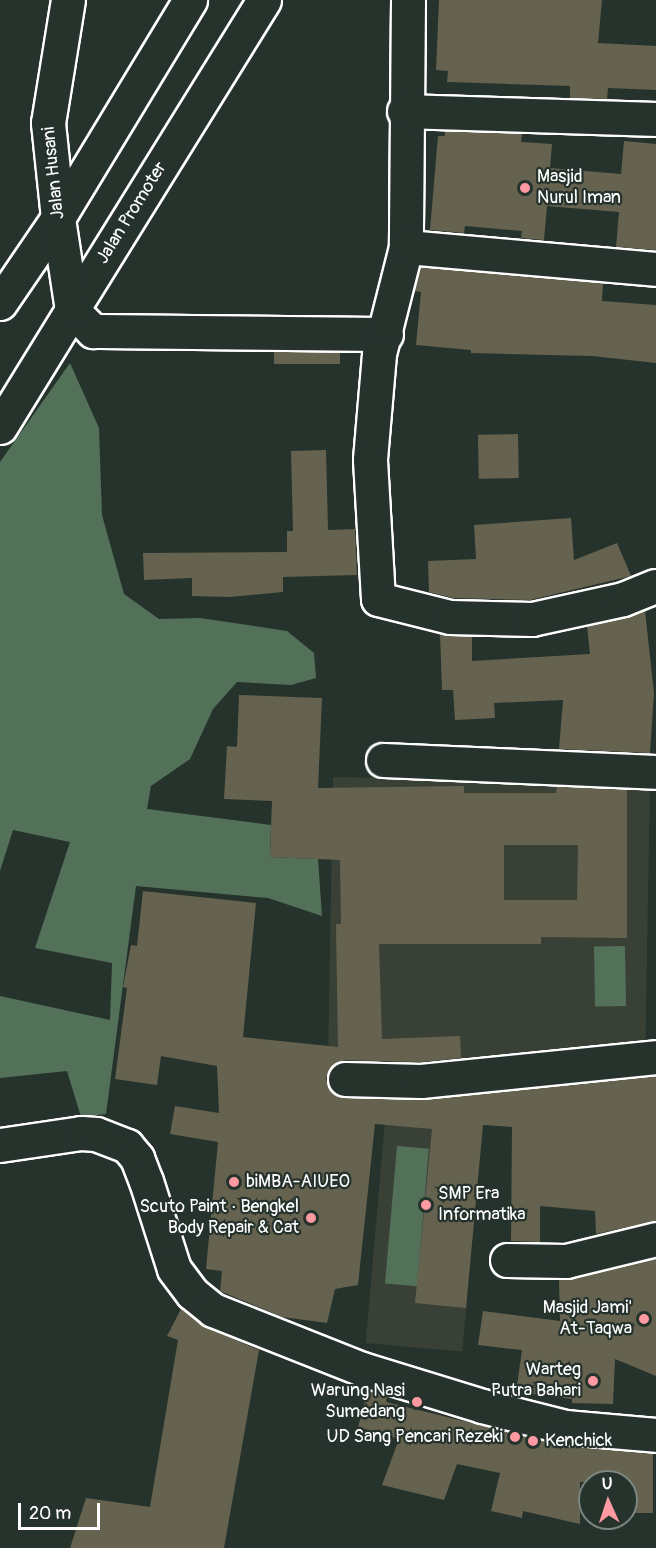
<!DOCTYPE html>
<html>
<head>
<meta charset="utf-8">
<style>
  body { margin:0 }
  #map { position:relative; width:656px; height:1548px; overflow:hidden; background:#26332d; font-family:Pangolin,sans-serif }
  div>[style] { position:absolute }
  .built>* { inset:0; background:#394137; transform-origin:0 0 }
  .green>* { inset:0; background:#537159; transform-origin:0 0 }
  .building>* { inset:0; background:#65634f; transform-origin:0 0 }
  .roads { filter:drop-shadow(2px 0 #fff) drop-shadow(-2px 0 #fff) drop-shadow(0 2px #fff) drop-shadow(0 -2px #fff) }
  .street>* { height:33px; margin:-16.5px; padding:0 16.5px; transform-origin:16.5px; border-radius:16.5px; background:#26332d }
  .secondary>* { height:33px; margin:-16.5px; padding:0 16.5px; transform-origin:16.5px; border-radius:16.5px; background:#26332d }
  .dots>* { width:16px; height:16px; translate:-50% -50%; box-sizing:border-box; border:3px solid #26332d; border-radius:50% }
  span { translate:-50% -50%; white-space:nowrap; text-align:center; line-height:1.15; -webkit-text-stroke:4.5px #26332d; paint-order:stroke }
  .street-label { font-size:18px; color:#fff }
  .poi-label { font-size:18px; color:#fff }
  .left { translate:0 -50%; text-align:left }
  .right { translate:-100% -50%; text-align:right }
  .north { position:absolute; left:578px; top:1470px; width:60px; height:60px; box-sizing:border-box; background:#26332d; border:2px solid #7d8581; border-radius:50%; rotate:357deg; font-size:16px; font-weight:700; line-height:24px; text-align:center; color:#fff }
  .north::after { content:''; display:block; margin:auto; width:21px; height:27px; background:#ff9aa2; clip-path:polygon(50% 0,100% 100%,50% 72%,0 100%) }
  .scale { position:absolute; left:18px; top:1503px; width:82px; height:27px; box-sizing:border-box; border:3px solid #fff; border-top:0; padding-left:8px; font-size:18px; line-height:21px; white-space:nowrap; color:#fff; -webkit-text-stroke:4px #26332d; paint-order:stroke }
</style>
</head>
<body>
<div id="map">
  <div class="built">
    <div style="left:333px;top:777px;width:317px;height:302px;rotate:1deg"></div>
    <div style="left:389px;top:1076px;width:97px;height:268px;rotate:5deg"></div>
  </div>
  <div class="green">
    <div style="clip-path:polygon(70px 363px,99px 428px,102px 515px,124px 594px,159px 619px,200px 618px,287px 631px,314px 653px,316px 678px,291px 685px,237px 682px,213px 709px,190px 759px,151px 786px,147px 809px,271px 825px,270px 857px,318px 859px,322px 916px,268px 898px,136px 886px,106px 1114px,81px 1117px,67px 1071px,0 1078px,0 996px,110px 1020px,112px 963px,35px 948px,70px 842px,13px 830px,0 871px,0 462px)"></div>
    <div style="left:625px;top:946px;width:60px;height:31px;rotate:89deg"></div>
    <div style="left:397px;top:1146px;width:32px;height:138px;rotate:5deg"></div>
  </div>
  <div class="building">
    <div style="clip-path:polygon(439px 0,602px 0,598px 43px,656px 46px,656px 90px,608px 88px,607px 99px,570px 98px,570px 86px,447px 82px,448px 71px,436px 70px)"></div>
    <div style="clip-path:polygon(445px 131px,522px 134px,521px 142px,552px 144px,550px 168px,621px 174px,624px 141px,656px 144px,656px 250px,616px 247px,619px 212px,547px 206px,544px 240px,521px 238px,522px 231px,465px 226px,464px 233px,430px 230px,438px 136px,445px 136px)"></div>
    <div style="clip-path:polygon(420px 267px,603px 283px,602px 301px,656px 305px,656px 363px,592px 356px,471px 353px,471px 350px,416px 345px,421px 292px,414px 291px)"></div>
    <div style="left:274px;top:352px;width:66px;height:12px"></div>
    <div style="left:518px;top:434px;width:44px;height:40px;rotate:89deg"></div>
    <div style="clip-path:polygon(326px 450px,328px 530px,355px 529px,357px 575px,283px 577px,283px 592px,229px 597px,192px 596px,192px 578px,144px 580px,143px 553px,287px 552px,287px 531px,293px 531px,291px 451px)"></div>
    <div style="clip-path:polygon(571px 518px,574px 560px,617px 543px,631px 576px,530px 600px,453px 598px,429px 592px,428px 561px,476px 559px,474px 525px)"></div>
    <div style="clip-path:polygon(645px 611px,654px 693px,650px 753px,559px 749px,563px 700px,494px 703px,495px 718px,455px 720px,453px 690px,442px 690px,440px 634px,472px 636px,472px 661px,590px 654px,587px 626px)"></div>
    <div style="clip-path:polygon(evenodd,239px 695px,322px 698px,318px 788px,464px 786px,464px 793px,556px 793px,557px 786px,627px 789px,627px 938px,541px 937px,541px 944px,379px 944px,382px 1039px,460px 1036px,461px 1058px,420px 1062px,345px 1060px,329px 1069px,326px 1079px,329px 1088px,344px 1098px,421px 1100px,656px 1076px,656px 1221px,596px 1234px,595px 1211px,540px 1206px,540px 1242px,511px 1241px,512px 1127px,483px 1125px,466px 1308px,415px 1303px,432px 1129px,375px 1124px,358px 1285px,335px 1289px,327px 1323px,282px 1317px,220px 1291px,222px 1271px,206px 1269px,218px 1142px,170px 1134px,175px 1106px,219px 1113px,217px 1066px,161px 1056px,157px 1085px,115px 1079px,127px 988px,123px 987px,131px 945px,137px 946px,143px 891px,256px 903px,243px 1037px,338px 1047px,336px 924px,341px 924px,340px 860px,270px 857px,272px 801px,224px 799px,227px 746px,237px 747px,239px 695px,504px 845px,578px 845px,577px 900px,504px 900px,504px 845px)"></div>
    <div style="clip-path:polygon(656px 1258px,656px 1376px,615px 1359px,613px 1404px,572px 1403px,572px 1399px,516px 1392px,522px 1350px,478px 1345px,483px 1311px,560px 1321px,559px 1280px)"></div>
    <div style="clip-path:polygon(181px 1309px,206px 1327px,259px 1350px,224px 1548px,70px 1548px,86px 1498px,150px 1507px,178px 1340px,167px 1336px)"></div>
    <div style="clip-path:polygon(368px 1391px,387px 1396px,386px 1402px,561px 1445px,653px 1454px,653px 1513px,626px 1513px,626px 1482px,580px 1482px,580px 1524px,523px 1511px,522px 1518px,491px 1511px,500px 1473px,457px 1464px,444px 1500px,382px 1485px,399px 1439px,358px 1427px)"></div>
  </div>
  <div class="roads">
    <div class="street">
      <div style="left:264px;top:0;width:365px;rotate:121.8deg"></div>
      <div style="left:72px;top:310px;width:30px;rotate:45deg"></div>
      <div style="left:93px;top:331px;width:293px;rotate:0.6deg"></div>
      <div style="left:408px;top:0;width:247px;rotate:90.5deg"></div>
      <div style="left:406px;top:247px;width:110px;rotate:104.2deg"></div>
      <div style="left:379px;top:354px;width:106px;rotate:94.9deg"></div>
      <div style="left:370px;top:460px;width:139px;rotate:86.7deg"></div>
      <div style="left:378px;top:599px;width:74px;rotate:14deg"></div>
      <div style="left:450px;top:617px;width:82px;rotate:1.4deg"></div>
      <div style="left:532px;top:619px;width:93px;rotate:-12.4deg"></div>
      <div style="left:623px;top:599px;width:35px;rotate:-22deg"></div>
      <div style="left:404px;top:111px;width:252px;rotate:1.8deg"></div>
      <div style="left:58px;top:218px;width:255px;rotate:-58.8deg"></div>
      <div style="left:58px;top:218px;width:96px;rotate:-96deg"></div>
      <div style="left:48px;top:123px;width:125px;rotate:-80.8deg"></div>
      <div style="left:406px;top:247px;width:251px;rotate:5deg"></div>
      <div style="left:383px;top:760px;width:273px;rotate:2.5deg"></div>
      <div style="left:345px;top:1079px;width:76px;rotate:1.5deg"></div>
      <div style="left:421px;top:1081px;width:236px;rotate:-5.8deg"></div>
      <div style="left:507px;top:1260px;width:59px;rotate:1deg"></div>
      <div style="left:566px;top:1261px;width:93px;rotate:-13.7deg"></div>
    </div>
    <div class="secondary">
      <div style="left:0;top:303px;width:103px;rotate:-55.7deg"></div>
      <div style="left:0;top:427px;width:137px;rotate:-58.4deg"></div>
      <div style="left:72px;top:310px;width:93px;rotate:-98.7deg"></div>
      <div style="left:0;top:1145px;width:82px;rotate:-8.4deg"></div>
      <div style="left:81px;top:1133px;width:15px;rotate:4deg"></div>
      <div style="left:96px;top:1134px;width:33px;rotate:21deg"></div>
      <div style="left:127px;top:1146px;width:16px;rotate:50deg"></div>
      <div style="left:137px;top:1158px;width:25px;rotate:69deg"></div>
      <div style="left:146px;top:1181px;width:92px;rotate:72.3deg"></div>
      <div style="left:174px;top:1269px;width:30px;rotate:53deg"></div>
      <div style="left:192px;top:1293px;width:27px;rotate:39deg"></div>
      <div style="left:213px;top:1310px;width:160px;rotate:21.6deg"></div>
      <div style="left:362px;top:1369px;width:126px;rotate:17.1deg"></div>
      <div style="left:482px;top:1406px;width:86px;rotate:14.2deg"></div>
      <div style="left:565px;top:1427px;width:91px;rotate:5deg"></div>
    </div>
  </div>
  <div class="dots">
    <div style="left:525px;top:188px;background:#ff9aa2"></div>
    <div style="left:234px;top:1182px;background:#ff9aa2"></div>
    <div style="left:426px;top:1205px;background:#ff9aa2"></div>
    <div style="left:311px;top:1218px;background:#ff9aa2"></div>
    <div style="left:644px;top:1319px;background:#ff9aa2"></div>
    <div style="left:593px;top:1381px;background:#ff9aa2"></div>
    <div style="left:417px;top:1402px;background:#ff9aa2"></div>
    <div style="left:515px;top:1437px;background:#ff9aa2"></div>
    <div style="left:533px;top:1441px;background:#ff9aa2"></div>
  </div>
  <div class="street-label">
    <span style="left:54px;top:173px;rotate:-96deg">Jalan Husani</span>
    <span style="left:132px;top:213px;rotate:-58deg">Jalan Promoter</span>
  </div>
  <div class="poi-label">
    <span class="left" style="left:537px;top:188px">Masjid<br>Nurul Iman</span>
    <span class="left" style="left:246px;top:1182px">biMBA-AIUEO</span>
    <span class="left" style="left:438px;top:1205px">SMP Era<br>Informatika</span>
    <span class="right" style="left:299px;top:1218px">Scuto Paint · Bengkel<br>Body Repair &amp; Cat</span>
    <span class="right" style="left:632px;top:1319px">Masjid Jami'<br>At-Taqwa</span>
    <span class="right" style="left:581px;top:1381px">Warteg<br>Putra Bahari</span>
    <span class="right" style="left:405px;top:1402px">Warung Nasi<br>Sumedang</span>
    <span class="right" style="left:503px;top:1437px">UD Sang Pencari Rezeki</span>
    <span class="left" style="left:545px;top:1441px">Kenchick</span>
  </div>
  <div class="north">U</div>
  <div class="scale">20 m</div>
</div>
</body>
</html>
